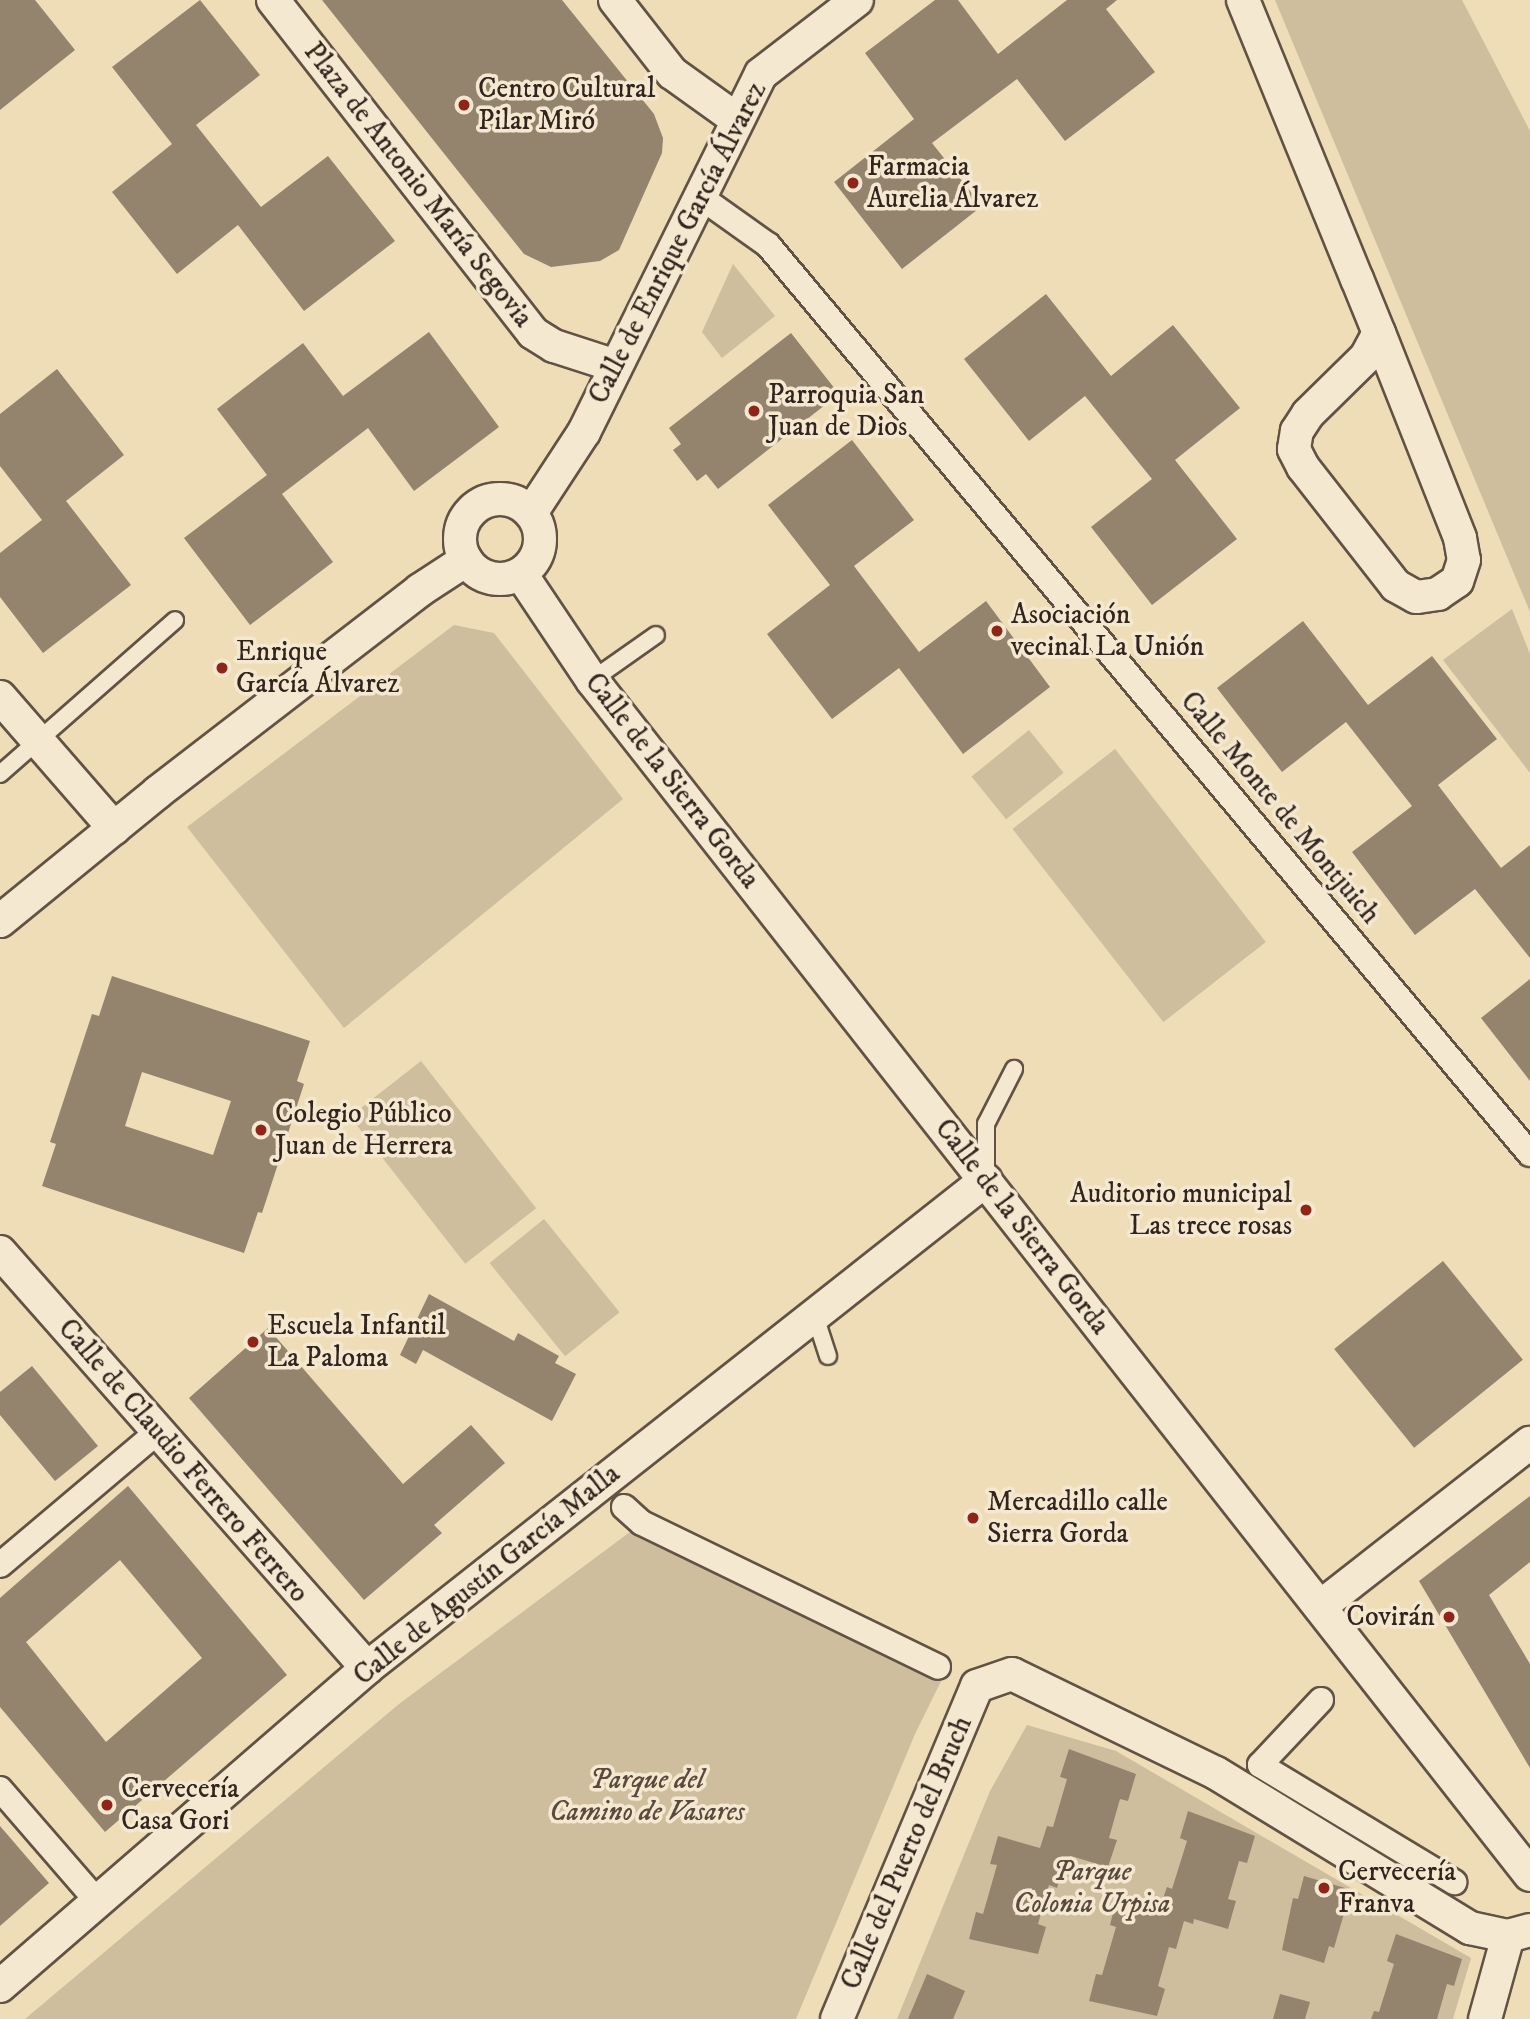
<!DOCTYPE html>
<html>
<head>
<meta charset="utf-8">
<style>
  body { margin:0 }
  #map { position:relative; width:1530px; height:2019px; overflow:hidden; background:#eeddb7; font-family:"IM FELL DW Pica",serif }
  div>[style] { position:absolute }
  .green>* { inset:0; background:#cebe9d; transform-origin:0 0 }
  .building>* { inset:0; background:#94846e; transform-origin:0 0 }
  .roads { filter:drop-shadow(2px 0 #625244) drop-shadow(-2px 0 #625244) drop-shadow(0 2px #625244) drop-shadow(0 -2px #625244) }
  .service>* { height:16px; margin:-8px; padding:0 8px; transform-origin:8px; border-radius:8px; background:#f4e9d0 }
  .pedestrian>* { height:24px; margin:-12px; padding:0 12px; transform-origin:12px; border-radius:12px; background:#f4e9d0 }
  .minor>* { height:32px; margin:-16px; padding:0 16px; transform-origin:16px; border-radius:16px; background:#f4e9d0 }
  .minor>.ring { margin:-16px; padding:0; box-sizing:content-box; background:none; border:32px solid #f4e9d0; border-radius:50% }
  .dots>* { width:19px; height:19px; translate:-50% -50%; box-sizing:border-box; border:4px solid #f4e9d0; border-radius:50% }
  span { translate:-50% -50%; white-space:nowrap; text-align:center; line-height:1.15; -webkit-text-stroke:7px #f4e9d0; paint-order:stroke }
  .poi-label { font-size:28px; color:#33241e }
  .left { translate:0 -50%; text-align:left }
  .right { translate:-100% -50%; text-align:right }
  .street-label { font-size:28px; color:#33241e }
  .park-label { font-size:28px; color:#5a4a3e; font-style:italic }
</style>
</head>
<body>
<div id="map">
  <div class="green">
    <div style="clip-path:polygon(1275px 0,1462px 0,1530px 131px,1530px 612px)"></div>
    <div style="clip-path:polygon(733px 264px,775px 316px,722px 358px,702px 332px)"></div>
    <div style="clip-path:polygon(1512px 609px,1530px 654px,1530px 773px,1443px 660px)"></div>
    <div style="clip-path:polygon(454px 625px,494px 633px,623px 799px,344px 1028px,187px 827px)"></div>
    <div style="left:1029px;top:730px;width:55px;height:74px;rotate:51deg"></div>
    <div style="left:1115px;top:749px;width:245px;height:130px;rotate:52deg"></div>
    <div style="left:421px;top:1061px;width:187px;height:90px;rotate:52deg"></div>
    <div style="left:544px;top:1219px;width:120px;height:70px;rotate:51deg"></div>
    <div style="clip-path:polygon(642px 1523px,946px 1671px,915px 1734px,796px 2019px,25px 2019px,399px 1704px)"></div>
    <div style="clip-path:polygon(1027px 1725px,1116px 1751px,1471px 1958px,1453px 2019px,897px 2019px,990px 1791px)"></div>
  </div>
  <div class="building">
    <div style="clip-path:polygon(0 0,35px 0,75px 50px,0 110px)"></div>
    <div style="clip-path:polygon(200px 0,260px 75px,196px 125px,261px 207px,328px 156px,395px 241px,304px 311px,238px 225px,177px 274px,112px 192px,172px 144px,112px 67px)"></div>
    <div style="clip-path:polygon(322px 0,562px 0,654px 114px,663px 138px,662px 153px,619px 250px,600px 261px,551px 267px,524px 254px)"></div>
    <div style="clip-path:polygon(935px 0,958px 0,998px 54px,1067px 0,1117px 0,1106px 9px,1155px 72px,1065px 141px,1017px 79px,932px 143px,982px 206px,902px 269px,834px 182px,914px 119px,865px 53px)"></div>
    <div style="clip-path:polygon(1046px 294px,1111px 376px,1173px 325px,1240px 408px,1175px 460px,1237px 539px,1152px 605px,1091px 527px,1152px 479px,1085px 396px,1029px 441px,964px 359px)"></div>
    <div style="clip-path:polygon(429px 332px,499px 427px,414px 491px,368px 428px,282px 494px,333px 562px,250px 625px,184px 538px,267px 475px,217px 409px,303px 343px,343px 396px)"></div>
    <div style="clip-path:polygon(791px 333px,839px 394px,718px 489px,706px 474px,697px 481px,673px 450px,681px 444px,669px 428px)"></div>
    <div style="clip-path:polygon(57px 369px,124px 455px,66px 501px,131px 585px,43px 653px,0 597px,0 553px,42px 520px,0 466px,0 414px)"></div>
    <div style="clip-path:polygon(852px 440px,914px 520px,854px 566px,919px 652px,986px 601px,1050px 687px,963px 754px,899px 668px,832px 719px,767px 634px,830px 585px,768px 505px)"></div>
    <div style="clip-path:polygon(1303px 621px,1368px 705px,1432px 656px,1497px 739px,1438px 785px,1501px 868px,1530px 845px,1530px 958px,1475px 889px,1415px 935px,1352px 852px,1412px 806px,1346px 722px,1282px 772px,1217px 688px)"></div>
    <div style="clip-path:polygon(evenodd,112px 976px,310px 1041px,297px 1081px,304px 1084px,262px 1213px,258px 1212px,244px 1253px,42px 1186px,56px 1144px,50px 1142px,92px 1014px,99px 1016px,112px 976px,142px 1072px,231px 1101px,213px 1155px,125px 1126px,142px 1072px)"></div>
    <div style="clip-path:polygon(1530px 979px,1530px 1081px,1481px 1018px)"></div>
    <div style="left:1443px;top:1261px;width:127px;height:140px;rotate:51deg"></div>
    <div style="clip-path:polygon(429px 1294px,514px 1341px,518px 1333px,559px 1356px,555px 1363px,576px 1374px,552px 1421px,423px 1350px,416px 1364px,400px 1355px)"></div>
    <div style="clip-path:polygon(268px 1328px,403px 1484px,471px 1425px,505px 1463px,434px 1525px,442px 1533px,364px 1600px,189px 1398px)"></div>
    <div style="clip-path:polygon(32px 1366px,98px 1446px,55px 1481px,0 1415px,0 1392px)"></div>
    <div style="clip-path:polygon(evenodd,128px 1486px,287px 1675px,105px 1832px,0 1707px,0 1598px,128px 1486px,120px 1560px,202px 1658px,106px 1742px,26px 1642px,120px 1560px)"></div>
    <div style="clip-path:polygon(1530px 1496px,1530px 1562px,1489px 1595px,1530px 1664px,1530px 1768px,1419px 1581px)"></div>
    <div style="clip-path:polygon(1069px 1749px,1136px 1774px,1128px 1801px,1120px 1799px,1109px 1838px,1117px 1840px,1108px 1867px,1074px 1857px,1074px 1863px,1065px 1860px,1057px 1888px,1049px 1885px,1038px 1924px,1046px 1927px,1038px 1954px,969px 1939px,976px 1912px,983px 1914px,997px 1865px,990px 1864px,998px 1836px,1040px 1848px,1047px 1826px,1053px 1827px,1067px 1779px,1060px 1777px)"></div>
    <div style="clip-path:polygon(1188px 1811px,1255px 1836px,1247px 1863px,1239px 1861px,1228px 1899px,1236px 1901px,1228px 1929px,1194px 1919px,1193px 1924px,1184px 1921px,1176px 1949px,1169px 1947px,1158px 1986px,1165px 1989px,1157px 2016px,1089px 2001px,1096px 1974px,1102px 1975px,1116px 1927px,1110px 1925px,1117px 1897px,1159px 1910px,1167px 1887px,1172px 1889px,1187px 1841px,1180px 1838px)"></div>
    <div style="clip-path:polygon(0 1826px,49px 1883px,0 1926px)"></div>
    <div style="clip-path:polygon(1304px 1876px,1345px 1888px,1341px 1902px,1347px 1903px,1334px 1948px,1329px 1946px,1324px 1963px,1282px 1950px,1293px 1898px,1298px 1899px)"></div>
    <div style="clip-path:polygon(1396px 1934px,1462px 1959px,1454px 1986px,1447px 1984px,1437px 2019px,1371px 2019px,1374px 2011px,1379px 2012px,1394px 1964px,1387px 1961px)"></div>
    <div style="clip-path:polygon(927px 1974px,965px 1991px,953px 2019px,908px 2019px)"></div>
    <div style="clip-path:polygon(1280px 1994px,1310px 2002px,1305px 2019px,1273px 2019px)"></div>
  </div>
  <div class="roads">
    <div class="service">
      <div style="left:592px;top:680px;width:78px;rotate:-35.1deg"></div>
      <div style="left:0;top:774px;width:233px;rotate:-41.3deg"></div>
      <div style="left:986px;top:1177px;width:53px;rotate:-90deg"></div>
      <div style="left:986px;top:1124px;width:62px;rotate:-63deg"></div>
      <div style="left:815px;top:1316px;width:42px;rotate:72deg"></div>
    </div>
    <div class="pedestrian">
      <div style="left:699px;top:196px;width:85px;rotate:35.4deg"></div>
      <div style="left:768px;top:245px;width:1186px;rotate:50.03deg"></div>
      <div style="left:624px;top:1507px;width:24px;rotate:42deg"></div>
      <div style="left:642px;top:1523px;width:329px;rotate:25.9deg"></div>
      <div style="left:0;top:1565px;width:204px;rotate:-40.2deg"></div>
      <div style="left:1321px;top:1700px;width:89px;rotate:133.2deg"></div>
      <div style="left:1260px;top:1765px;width:227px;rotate:31.1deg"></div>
      <div style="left:0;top:1789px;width:150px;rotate:49.1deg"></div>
    </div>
    <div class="minor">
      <div style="left:273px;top:0;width:422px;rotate:52deg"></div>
      <div style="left:533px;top:333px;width:25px;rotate:32deg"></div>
      <div style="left:554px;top:346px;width:65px;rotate:17.9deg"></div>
      <div style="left:615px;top:0;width:93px;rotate:52deg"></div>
      <div style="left:672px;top:73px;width:79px;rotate:35.7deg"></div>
      <div style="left:1243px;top:0;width:301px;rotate:67.8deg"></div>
      <div style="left:1357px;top:279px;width:58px;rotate:67.8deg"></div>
      <div style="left:1379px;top:333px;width:220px;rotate:68.4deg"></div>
      <div style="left:1460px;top:538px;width:22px;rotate:80deg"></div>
      <div style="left:1464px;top:560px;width:22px;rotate:108deg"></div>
      <div style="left:1457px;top:581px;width:23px;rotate:146deg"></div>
      <div style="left:1438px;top:594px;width:22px;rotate:172deg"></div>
      <div style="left:1416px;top:597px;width:23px;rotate:-151deg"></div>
      <div style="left:1396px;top:586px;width:151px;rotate:-128deg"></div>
      <div style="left:1303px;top:467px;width:20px;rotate:-117deg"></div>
      <div style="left:1294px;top:449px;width:18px;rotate:-81deg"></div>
      <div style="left:1297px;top:431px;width:20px;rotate:-57deg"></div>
      <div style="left:1308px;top:414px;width:81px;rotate:-44.5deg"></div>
      <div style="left:1366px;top:357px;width:27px;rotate:-62deg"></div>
      <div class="ring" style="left:460px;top:499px;width:48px;height:48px"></div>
      <div style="left:531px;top:513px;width:97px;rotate:-56.8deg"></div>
      <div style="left:584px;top:432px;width:399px;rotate:-63.7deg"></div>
      <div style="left:761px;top:74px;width:121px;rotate:-37.6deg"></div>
      <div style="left:521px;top:574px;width:128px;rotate:56.2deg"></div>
      <div style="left:592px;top:680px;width:1519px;rotate:51.87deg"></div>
      <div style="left:0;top:697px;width:174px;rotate:49deg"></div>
      <div style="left:0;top:921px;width:204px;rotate:-39.2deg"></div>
      <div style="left:158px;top:792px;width:331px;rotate:-37.6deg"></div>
      <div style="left:420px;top:590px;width:55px;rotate:-33.1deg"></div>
      <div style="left:0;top:1252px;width:555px;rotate:48.58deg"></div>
      <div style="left:1321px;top:1606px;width:265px;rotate:-38deg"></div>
      <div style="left:0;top:1986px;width:486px;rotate:-40.9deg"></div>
      <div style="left:367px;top:1668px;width:788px;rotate:-38.25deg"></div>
      <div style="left:837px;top:2019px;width:361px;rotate:-67.2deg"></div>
      <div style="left:977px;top:1686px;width:37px;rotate:-19deg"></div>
      <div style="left:1012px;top:1674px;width:227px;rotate:25.9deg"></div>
      <div style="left:1216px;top:1773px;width:298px;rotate:31.4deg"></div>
      <div style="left:1470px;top:1928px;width:39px;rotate:12deg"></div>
      <div style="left:1508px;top:1936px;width:23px;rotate:-15deg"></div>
      <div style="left:1485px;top:2019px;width:86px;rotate:-74.5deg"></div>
    </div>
  </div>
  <div class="dots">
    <div style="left:464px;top:105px;background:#8f2418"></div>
    <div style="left:853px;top:183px;background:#8f2418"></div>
    <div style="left:754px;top:411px;background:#8f2418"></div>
    <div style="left:997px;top:631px;background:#8f2418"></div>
    <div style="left:222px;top:668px;background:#8f2418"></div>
    <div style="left:261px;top:1130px;background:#8f2418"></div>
    <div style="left:1306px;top:1210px;background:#8f2418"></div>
    <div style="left:253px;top:1342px;background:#8f2418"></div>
    <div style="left:973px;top:1518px;background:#8f2418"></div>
    <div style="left:1449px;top:1617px;background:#8f2418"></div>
    <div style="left:107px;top:1805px;background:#8f2418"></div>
    <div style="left:1324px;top:1888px;background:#8f2418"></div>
  </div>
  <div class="poi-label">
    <span class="left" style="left:478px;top:105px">Centro Cultural<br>Pilar Miró</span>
    <span class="left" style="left:867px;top:183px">Farmacia<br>Aurelia Álvarez</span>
    <span class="left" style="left:768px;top:411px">Parroquia San<br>Juan de Dios</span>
    <span class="left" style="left:1011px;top:631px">Asociación<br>vecinal La Unión</span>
    <span class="left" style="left:236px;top:668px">Enrique<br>García Álvarez</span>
    <span class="left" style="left:275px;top:1130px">Colegio Público<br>Juan de Herrera</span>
    <span class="right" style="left:1292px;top:1210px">Auditorio municipal<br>Las trece rosas</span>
    <span class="left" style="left:267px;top:1342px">Escuela Infantil<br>La Paloma</span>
    <span class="left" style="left:987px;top:1518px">Mercadillo calle<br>Sierra Gorda</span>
    <span class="right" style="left:1435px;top:1617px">Covirán</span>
    <span class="left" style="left:121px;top:1805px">Cervecería<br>Casa Gori</span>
    <span class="left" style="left:1338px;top:1888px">Cervecería<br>Franva</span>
  </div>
  <div class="street-label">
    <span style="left:418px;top:185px;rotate:52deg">Plaza de Antonio María Segovia</span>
    <span style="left:678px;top:243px;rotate:-63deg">Calle de Enrique García Álvarez</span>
    <span style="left:672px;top:781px;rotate:52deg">Calle de la Sierra Gorda</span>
    <span style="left:1280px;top:808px;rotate:50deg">Calle Monte de Montjuich</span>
    <span style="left:1022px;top:1227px;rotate:52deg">Calle de la Sierra Gorda</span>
    <span style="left:183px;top:1461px;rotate:49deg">Calle de Claudio Ferrero Ferrero</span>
    <span style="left:487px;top:1575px;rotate:-39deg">Calle de Agustín García Malla</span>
    <span style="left:907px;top:1853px;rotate:-67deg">Calle del Puerto del Bruch</span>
  </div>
  <div class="park-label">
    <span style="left:647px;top:1796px">Parque del<br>Camino de Vasares</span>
    <span style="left:1092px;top:1888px">Parque<br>Colonia Urpisa</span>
  </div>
</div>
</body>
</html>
